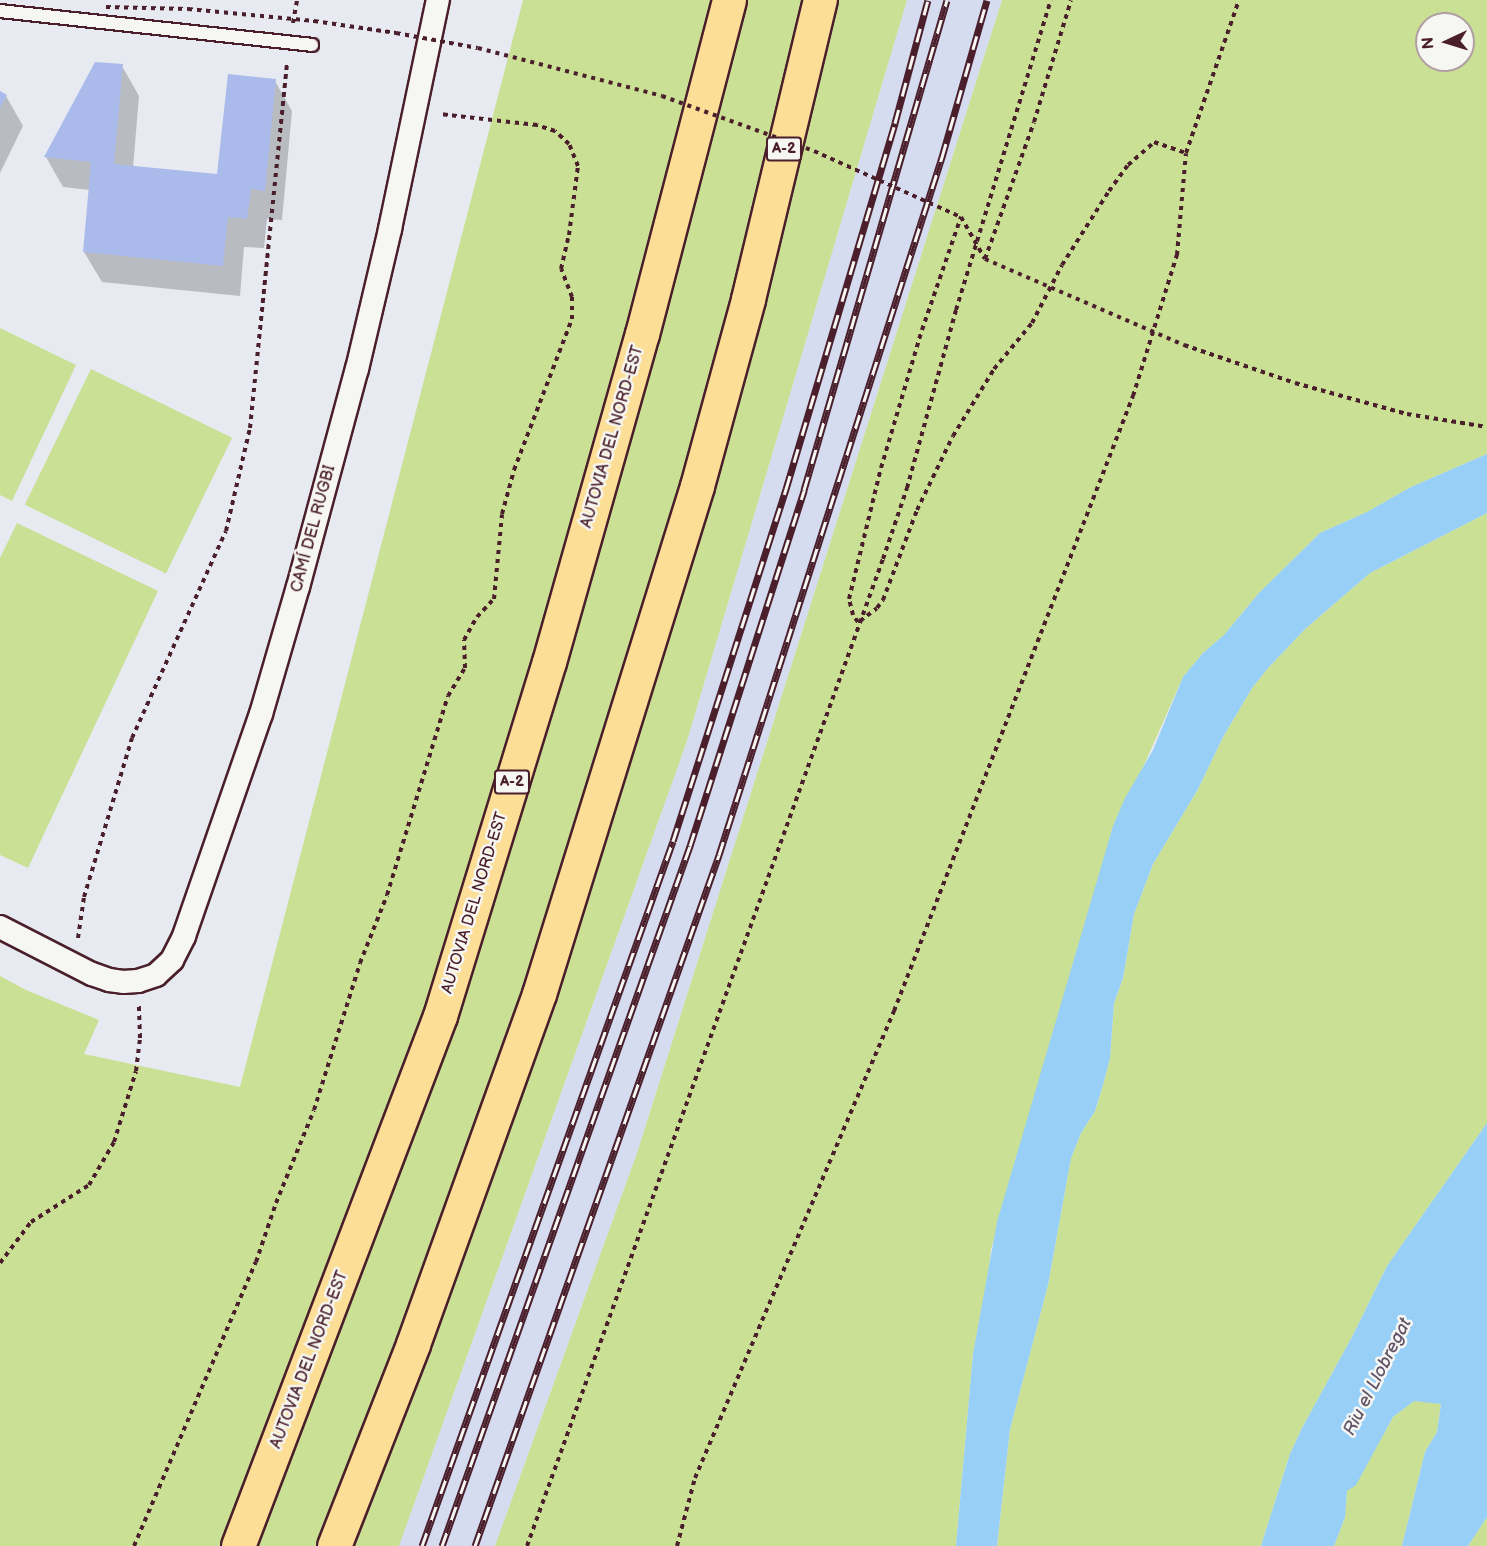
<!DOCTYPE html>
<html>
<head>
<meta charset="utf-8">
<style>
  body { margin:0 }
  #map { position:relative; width:1487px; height:1546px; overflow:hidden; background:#e7eaf1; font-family:"Balsamiq Sans",sans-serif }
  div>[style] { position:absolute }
  .built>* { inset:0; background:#d5dcef }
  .green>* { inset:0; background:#cae095; transform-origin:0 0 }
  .water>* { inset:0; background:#98cff7 }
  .shadow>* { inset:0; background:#0003 }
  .building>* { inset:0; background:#aabbeb }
  .path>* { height:4px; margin-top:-2px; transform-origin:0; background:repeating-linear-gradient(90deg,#4a1f2b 0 4.5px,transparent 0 9px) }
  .roads { filter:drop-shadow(2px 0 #4a1f2b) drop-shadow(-2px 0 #4a1f2b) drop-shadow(0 2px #4a1f2b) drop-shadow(0 -2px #4a1f2b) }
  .service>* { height:12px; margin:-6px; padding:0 6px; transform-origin:6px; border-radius:6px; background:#f6f6f2 }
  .minor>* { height:22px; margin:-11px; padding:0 11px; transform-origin:11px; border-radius:11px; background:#f6f6f2 }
  .motorway>* { height:33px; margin:-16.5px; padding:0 16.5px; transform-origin:16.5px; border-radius:16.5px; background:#fcde96 }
  .rail>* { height:7px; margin-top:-3.5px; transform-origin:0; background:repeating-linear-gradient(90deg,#f6f6f2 0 14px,#4a1f2b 0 28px); box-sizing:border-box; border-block:2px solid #4a1f2b }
  .path-bridge>* { height:4px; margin-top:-2px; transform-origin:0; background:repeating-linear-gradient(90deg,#4a1f2b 0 4.5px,transparent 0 9px) }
  span { translate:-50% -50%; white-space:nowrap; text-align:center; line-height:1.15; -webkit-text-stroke:5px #f6f6f2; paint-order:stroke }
  .shield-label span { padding:2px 4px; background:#f6f6f2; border:2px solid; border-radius:4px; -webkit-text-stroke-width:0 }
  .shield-label { font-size:15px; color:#4a1f2b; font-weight:700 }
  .street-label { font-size:16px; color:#4a1f2b }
  .water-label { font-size:18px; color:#615468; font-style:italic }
  .north { position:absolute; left:1415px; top:12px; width:60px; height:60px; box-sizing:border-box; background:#f6f6f2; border:2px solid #b1a0a2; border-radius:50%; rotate:266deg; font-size:16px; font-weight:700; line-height:24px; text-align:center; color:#4a1f2b }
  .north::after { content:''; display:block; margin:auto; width:21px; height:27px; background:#4a1f2b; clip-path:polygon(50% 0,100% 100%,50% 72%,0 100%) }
</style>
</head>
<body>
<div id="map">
  <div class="built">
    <div style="clip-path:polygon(907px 0,1002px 0,637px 1153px,495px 1546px,399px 1546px,687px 741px)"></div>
  </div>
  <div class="green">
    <div style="clip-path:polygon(523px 0,907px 0,687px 741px,399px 1546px,0 1546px,0 976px,26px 990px,99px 1020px,84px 1054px,240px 1087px)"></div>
    <div style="clip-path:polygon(evenodd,1002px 0,1487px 0,1487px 454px,1411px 487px,1367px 512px,1320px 533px,1259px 593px,1224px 635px,1203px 653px,1183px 677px,1141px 772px,991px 1249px,988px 1277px,973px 1354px,956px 1546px,495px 1546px,637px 1153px,1002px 0,1427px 24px,1463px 24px,1463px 60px,1427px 60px,1427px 24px)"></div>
    <div style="clip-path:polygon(0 328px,76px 365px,12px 501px,0 495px)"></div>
    <div style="left:91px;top:369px;width:157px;height:151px;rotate:26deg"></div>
    <div style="clip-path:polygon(1487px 513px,1487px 1123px,1387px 1266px,1352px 1337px,1302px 1428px,1290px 1454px,1261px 1546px,997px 1546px,1010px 1429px,1048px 1285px,1071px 1158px,1081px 1133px,1095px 1111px,1103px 1085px,1110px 1058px,1114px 1003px,1123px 978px,1134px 914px,1153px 864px,1198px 789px,1223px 737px,1252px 688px,1268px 668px,1305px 629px,1370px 573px)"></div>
    <div style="clip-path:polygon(17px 523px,158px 591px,28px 868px,0 855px,0 558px)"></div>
    <div style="clip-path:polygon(1414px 1401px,1441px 1403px,1437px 1432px,1425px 1452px,1402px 1546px,1334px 1546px,1345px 1517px,1347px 1491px,1368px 1462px,1393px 1417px)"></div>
    <div style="clip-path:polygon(1487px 1517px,1487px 1546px,1468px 1546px,1477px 1532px)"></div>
  </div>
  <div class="water">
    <div style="clip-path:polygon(1487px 454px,1487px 513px,1370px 573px,1305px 629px,1268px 668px,1252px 688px,1223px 737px,1198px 789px,1153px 864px,1134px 914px,1123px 978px,1114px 1003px,1110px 1058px,1103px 1085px,1095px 1111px,1081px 1133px,1071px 1158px,1048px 1285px,1010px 1429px,997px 1546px,956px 1546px,973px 1354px,997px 1222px,1113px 826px,1125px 798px,1153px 750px,1183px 677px,1203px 653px,1224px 635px,1259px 593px,1320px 533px,1367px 512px,1411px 487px)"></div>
    <div style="clip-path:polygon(1487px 1123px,1487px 1517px,1468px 1546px,1402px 1546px,1425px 1452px,1437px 1432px,1441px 1404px,1414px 1401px,1393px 1417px,1356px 1485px,1347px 1491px,1345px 1517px,1334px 1546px,1261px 1546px,1290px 1454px,1302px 1428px,1352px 1337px,1387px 1266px)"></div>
  </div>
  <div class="shadow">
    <div style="clip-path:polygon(96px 64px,122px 66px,139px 96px,133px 168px,219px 175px,275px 81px,292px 111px,282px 220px,267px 219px,264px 248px,244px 247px,240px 296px,102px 282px,84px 252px,90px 190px,63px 187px,46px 157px)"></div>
    <div style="clip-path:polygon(0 93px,6px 96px,23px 126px,0 173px)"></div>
  </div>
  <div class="building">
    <div style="clip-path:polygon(95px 62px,123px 64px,114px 164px,217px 174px,228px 74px,276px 79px,265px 191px,251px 189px,247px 219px,228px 217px,223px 266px,83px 252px,91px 162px,44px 157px)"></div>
    <div style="clip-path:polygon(0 91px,7px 95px,0 108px)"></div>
  </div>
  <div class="path">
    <div style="left:293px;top:23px;width:23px;rotate:-80deg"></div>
    <div style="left:985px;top:259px;width:145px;rotate:-70.3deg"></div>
    <div style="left:1034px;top:122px;width:127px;rotate:-73.1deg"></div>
    <div style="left:860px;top:621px;width:21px;rotate:-37deg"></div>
    <div style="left:877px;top:608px;width:10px;rotate:-53deg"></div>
    <div style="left:883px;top:600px;width:96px;rotate:-69.3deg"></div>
    <div style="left:917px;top:510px;width:82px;rotate:-64.1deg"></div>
    <div style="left:953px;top:436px;width:79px;rotate:-58.5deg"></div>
    <div style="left:994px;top:369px;width:60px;rotate:-50.4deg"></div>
    <div style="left:1032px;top:323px;width:65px;rotate:-62.7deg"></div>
    <div style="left:1062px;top:265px;width:88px;rotate:-57.6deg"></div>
    <div style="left:1109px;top:191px;width:32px;rotate:-54deg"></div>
    <div style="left:1128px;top:165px;width:35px;rotate:-41deg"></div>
    <div style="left:1154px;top:142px;width:34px;rotate:19deg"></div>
    <div style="left:858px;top:622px;width:9px;rotate:-126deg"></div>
    <div style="left:853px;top:615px;width:16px;rotate:-104deg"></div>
    <div style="left:849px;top:599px;width:135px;rotate:-76.3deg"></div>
    <div style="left:881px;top:468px;width:144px;rotate:-73.5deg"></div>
    <div style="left:922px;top:330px;width:120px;rotate:-71deg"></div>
    <div style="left:78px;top:938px;width:41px;rotate:-81.7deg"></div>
    <div style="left:84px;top:897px;width:166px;rotate:-73.2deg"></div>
    <div style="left:132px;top:738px;width:227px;rotate:-65.6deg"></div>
    <div style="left:226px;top:531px;width:106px;rotate:-76.9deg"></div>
    <div style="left:250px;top:428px;width:367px;rotate:-84.2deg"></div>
    <div style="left:0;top:1263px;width:51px;rotate:-52.9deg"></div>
    <div style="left:31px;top:1222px;width:69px;rotate:-32.5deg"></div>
    <div style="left:89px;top:1185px;width:50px;rotate:-59.8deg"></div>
    <div style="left:114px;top:1142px;width:74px;rotate:-72.8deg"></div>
    <div style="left:136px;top:1071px;width:33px;rotate:-83deg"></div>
    <div style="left:140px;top:1038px;width:32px;rotate:-92deg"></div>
    <div style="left:134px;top:1546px;width:309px;rotate:-66.8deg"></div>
    <div style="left:256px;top:1262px;width:62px;rotate:-71.3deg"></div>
    <div style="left:276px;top:1203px;width:100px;rotate:-67.8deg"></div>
    <div style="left:314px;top:1110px;width:154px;rotate:-72.6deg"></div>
    <div style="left:360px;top:963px;width:73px;rotate:-68.3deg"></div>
    <div style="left:387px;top:895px;width:208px;rotate:-73deg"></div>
    <div style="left:448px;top:696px;width:33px;rotate:-59deg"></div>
    <div style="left:465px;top:668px;width:28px;rotate:-92deg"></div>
    <div style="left:464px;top:640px;width:26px;rotate:-61deg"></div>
    <div style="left:477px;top:617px;width:25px;rotate:-47deg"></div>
    <div style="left:494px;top:599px;width:85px;rotate:-84.6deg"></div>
    <div style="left:502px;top:514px;width:46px;rotate:-74.7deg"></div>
    <div style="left:514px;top:470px;width:162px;rotate:-69deg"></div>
    <div style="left:572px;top:319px;width:22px;rotate:-90deg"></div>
    <div style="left:572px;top:297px;width:30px;rotate:-111deg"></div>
    <div style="left:561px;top:269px;width:35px;rotate:-77deg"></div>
    <div style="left:569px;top:235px;width:70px;rotate:-82.6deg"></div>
    <div style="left:578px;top:166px;width:24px;rotate:-112deg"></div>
    <div style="left:569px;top:144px;width:19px;rotate:-137deg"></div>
    <div style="left:555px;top:131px;width:19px;rotate:-162deg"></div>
    <div style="left:537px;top:125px;width:98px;rotate:-173.5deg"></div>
    <div style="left:527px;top:1546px;width:1049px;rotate:-70.17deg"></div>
    <div style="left:883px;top:559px;width:75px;rotate:-71.3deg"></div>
    <div style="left:907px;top:488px;width:185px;rotate:-74.6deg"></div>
    <div style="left:956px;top:310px;width:324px;rotate:-73deg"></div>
    <div style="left:677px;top:1546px;width:70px;rotate:-75.2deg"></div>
    <div style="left:695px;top:1478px;width:508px;rotate:-66.92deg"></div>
    <div style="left:894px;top:1011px;width:660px;rotate:-68.76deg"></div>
    <div style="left:1133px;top:396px;width:148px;rotate:-72.7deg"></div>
    <div style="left:1177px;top:255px;width:102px;rotate:-85deg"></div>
    <div style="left:1186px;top:153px;width:162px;rotate:-70.9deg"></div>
  </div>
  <div class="roads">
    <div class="service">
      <div style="left:0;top:11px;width:314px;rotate:6.2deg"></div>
    </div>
    <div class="minor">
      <div style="left:0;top:927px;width:103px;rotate:27.1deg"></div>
      <div style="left:92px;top:974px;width:18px;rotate:19deg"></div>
      <div style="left:109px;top:980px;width:14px;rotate:8deg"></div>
      <div style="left:123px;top:982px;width:15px;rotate:-4deg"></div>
      <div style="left:138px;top:981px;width:19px;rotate:-18deg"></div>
      <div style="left:156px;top:975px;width:22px;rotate:-43deg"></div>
      <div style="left:172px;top:960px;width:27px;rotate:-63deg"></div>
      <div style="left:184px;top:936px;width:235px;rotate:-70.9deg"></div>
      <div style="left:261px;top:714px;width:132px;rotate:-73.8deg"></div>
      <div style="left:298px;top:587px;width:226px;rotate:-74.9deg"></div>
      <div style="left:357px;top:369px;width:144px;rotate:-76.7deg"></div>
      <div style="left:390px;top:229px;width:234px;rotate:-78.2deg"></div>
    </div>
    <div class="motorway">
      <div style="left:238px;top:1546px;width:567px;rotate:-69.14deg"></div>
      <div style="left:440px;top:1016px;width:370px;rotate:-72.9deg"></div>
      <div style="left:549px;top:662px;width:341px;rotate:-74.2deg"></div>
      <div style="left:642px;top:334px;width:345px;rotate:-75.4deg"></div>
      <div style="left:334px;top:1546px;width:217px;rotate:-68.6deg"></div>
      <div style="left:413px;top:1344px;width:372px;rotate:-70.2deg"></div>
      <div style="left:539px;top:994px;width:532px;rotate:-72.72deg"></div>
      <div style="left:697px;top:486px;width:194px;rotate:-74.7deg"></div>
      <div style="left:748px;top:299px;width:308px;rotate:-76.5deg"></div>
    </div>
  </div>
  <div class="rail">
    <div style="left:422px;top:1546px;width:748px;rotate:-70.4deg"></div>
    <div style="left:673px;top:841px;width:370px;rotate:-72.2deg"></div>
    <div style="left:786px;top:489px;width:382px;rotate:-73.4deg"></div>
    <div style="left:895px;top:123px;width:127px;rotate:-75deg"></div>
    <div style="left:442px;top:1546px;width:743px;rotate:-70.49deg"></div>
    <div style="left:690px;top:846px;width:374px;rotate:-72.2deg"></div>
    <div style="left:804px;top:490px;width:510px;rotate:-73.73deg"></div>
    <div style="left:475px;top:1546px;width:733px;rotate:-70.55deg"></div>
    <div style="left:719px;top:855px;width:733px;rotate:-72.28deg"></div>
    <div style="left:942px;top:157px;width:163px;rotate:-74deg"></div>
  </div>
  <div class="path-bridge">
    <div style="left:106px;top:7px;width:82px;rotate:1.4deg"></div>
    <div style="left:188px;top:9px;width:127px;rotate:5.4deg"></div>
    <div style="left:314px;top:21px;width:83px;rotate:8.3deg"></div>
    <div style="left:396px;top:33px;width:83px;rotate:10.4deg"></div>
    <div style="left:478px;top:48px;width:190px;rotate:14.6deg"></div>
    <div style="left:662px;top:96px;width:162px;rotate:19.9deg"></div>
    <div style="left:814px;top:151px;width:161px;rotate:24.2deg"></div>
    <div style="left:961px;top:217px;width:48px;rotate:60.3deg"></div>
    <div style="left:985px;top:259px;width:217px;rotate:23.4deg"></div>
    <div style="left:1184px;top:345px;width:117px;rotate:18.9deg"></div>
    <div style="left:1295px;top:383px;width:116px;rotate:15.5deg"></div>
    <div style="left:1407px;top:414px;width:81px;rotate:9.2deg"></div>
  </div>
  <div class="shield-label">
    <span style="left:784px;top:149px">A-2</span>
    <span style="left:512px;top:782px">A-2</span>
  </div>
  <div class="street-label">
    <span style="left:613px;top:437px;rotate:-74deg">AUTOVIA DEL NORD-EST</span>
    <span style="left:314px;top:529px;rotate:-75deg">CAMÍ DEL RUGBI</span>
    <span style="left:475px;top:903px;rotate:-73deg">AUTOVIA DEL NORD-EST</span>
    <span style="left:310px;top:1360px;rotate:-69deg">AUTOVIA DEL NORD-EST</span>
  </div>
  <div class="water-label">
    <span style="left:1378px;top:1377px;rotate:-63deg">Riu el Llobregat</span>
  </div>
  <div class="north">N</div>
</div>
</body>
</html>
